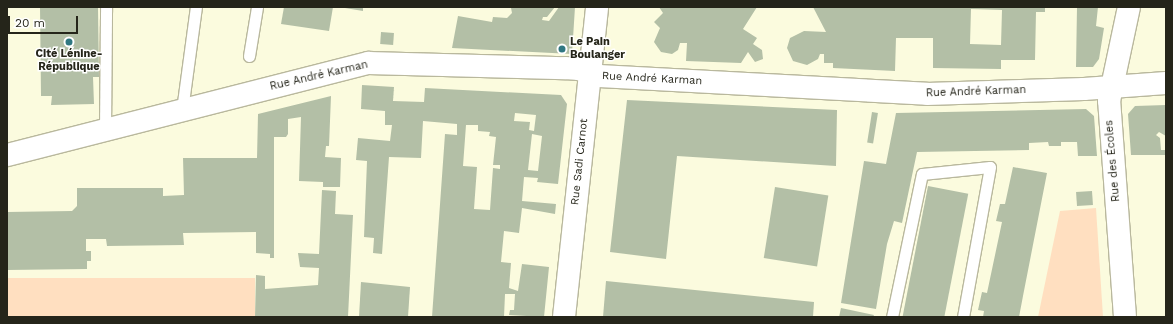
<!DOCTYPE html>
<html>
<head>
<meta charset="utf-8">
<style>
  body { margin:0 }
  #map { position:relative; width:1173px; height:324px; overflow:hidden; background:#fbfbde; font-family:"Work Sans",sans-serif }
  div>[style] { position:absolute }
  .green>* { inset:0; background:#ffdfc0; transform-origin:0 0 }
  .building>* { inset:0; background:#b3bfa6; transform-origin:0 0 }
  .roads { filter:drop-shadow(1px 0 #b9b89d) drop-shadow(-1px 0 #b9b89d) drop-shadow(0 1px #b9b89d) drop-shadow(0 -1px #b9b89d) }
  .service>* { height:11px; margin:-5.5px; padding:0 5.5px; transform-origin:5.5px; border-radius:5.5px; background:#fff }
  .minor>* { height:22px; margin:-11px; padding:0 11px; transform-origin:11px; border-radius:11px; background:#fff }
  .dots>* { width:11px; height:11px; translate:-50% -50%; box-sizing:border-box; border:2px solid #fff; border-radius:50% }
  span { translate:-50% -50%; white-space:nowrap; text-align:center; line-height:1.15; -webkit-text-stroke:3px #fff; paint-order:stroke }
  .poi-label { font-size:11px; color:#25251a; font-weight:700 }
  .left { translate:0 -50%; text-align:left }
  .street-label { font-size:11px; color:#25251a }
  .frame { position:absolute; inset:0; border:8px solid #25251a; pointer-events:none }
  .scale { position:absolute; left:8px; top:16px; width:70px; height:18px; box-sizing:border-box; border:2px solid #25251a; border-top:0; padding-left:5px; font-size:12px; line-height:14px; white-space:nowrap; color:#25251a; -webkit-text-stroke:3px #fff; paint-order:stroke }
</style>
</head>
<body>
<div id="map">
  <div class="green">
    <div style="clip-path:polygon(1096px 208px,1103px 317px,1038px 317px,1060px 211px)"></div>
    <div style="left:255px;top:278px;width:39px;height:248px;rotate:90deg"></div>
  </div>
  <div class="building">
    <div style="clip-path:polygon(40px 7px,98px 7px,99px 77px,93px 77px,94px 104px,51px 105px,52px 96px,41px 96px)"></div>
    <div style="clip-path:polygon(284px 7px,333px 7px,329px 31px,281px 24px)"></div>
    <div style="clip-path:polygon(339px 7px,363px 7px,363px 11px)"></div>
    <div style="clip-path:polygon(500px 7px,555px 7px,547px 17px,543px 17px,542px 20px,549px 21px,559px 7px,575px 7px,572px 54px,452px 48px,458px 16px,492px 22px,493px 17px,507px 18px,512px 13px,511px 8px)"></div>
    <div style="clip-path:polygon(659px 7px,757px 7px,743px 29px,757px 38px,753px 44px,762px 50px,763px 59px,755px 62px,748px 52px,741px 63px,686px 61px,687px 43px,680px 43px,678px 50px,672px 54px,661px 52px,654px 42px,660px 28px,654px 22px,663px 13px)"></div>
    <div style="clip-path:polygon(evenodd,813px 7px,1045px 7px,1045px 12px,1036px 12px,1035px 60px,1001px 60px,1001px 69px,933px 68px,933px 38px,896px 38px,895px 71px,833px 68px,833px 63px,824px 63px,824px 54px,820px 54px,818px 59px,807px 65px,793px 61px,787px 48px,790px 38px,804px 31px,826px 32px,813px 7px,971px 9px,1002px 10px,1001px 45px,970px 44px,971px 9px)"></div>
    <div style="clip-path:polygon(1077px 7px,1098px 7px,1096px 26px,1104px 28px,1099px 59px,1093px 67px,1076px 67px)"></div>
    <div style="left:381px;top:32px;width:13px;height:12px;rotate:4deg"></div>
    <div style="clip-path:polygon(evenodd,362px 85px,394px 87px,393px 101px,424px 102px,425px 88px,561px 95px,567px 104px,558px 184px,537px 182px,538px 178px,524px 177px,522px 201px,556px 204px,555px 214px,522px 208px,519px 233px,504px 231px,501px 262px,511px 263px,509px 288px,518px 291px,522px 264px,549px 267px,544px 317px,509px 315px,510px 310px,514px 310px,515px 294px,505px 294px,504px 317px,432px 317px,445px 134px,457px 135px,457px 124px,423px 121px,421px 158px,389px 157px,382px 254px,373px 253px,374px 238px,364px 237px,367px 161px,356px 160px,358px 138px,390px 141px,392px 125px,385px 125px,385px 111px,361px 109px,362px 85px,515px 113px,536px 115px,534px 131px,529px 130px,530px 122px,514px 121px,515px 113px,362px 85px,466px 125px,478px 125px,478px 131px,490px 132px,489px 136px,496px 137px,493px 165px,500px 165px,500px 169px,493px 168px,490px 210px,474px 209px,477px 167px,463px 166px,466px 125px,362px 85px,532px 134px,542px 136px,538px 171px,528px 170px,532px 134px)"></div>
    <div style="clip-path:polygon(331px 96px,329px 146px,326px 146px,325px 157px,341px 158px,340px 187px,323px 187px,323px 182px,299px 181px,301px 117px,288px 119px,288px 134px,286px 137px,274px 137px,274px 258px,270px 258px,270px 254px,256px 253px,256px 232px,183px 233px,184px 245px,107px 246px,106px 239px,86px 239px,86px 251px,91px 251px,91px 261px,87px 261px,87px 269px,7px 270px,7px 212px,72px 211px,77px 206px,77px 188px,163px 188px,163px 196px,184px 195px,183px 158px,257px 158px,258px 114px)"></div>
    <div style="clip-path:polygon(627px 100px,837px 110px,836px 166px,677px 156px,666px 259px,610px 252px)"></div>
    <div style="clip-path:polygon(1166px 105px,1166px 136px,1159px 132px,1156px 135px,1160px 138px,1161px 150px,1166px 150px,1166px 155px,1131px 155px,1128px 114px,1135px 106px)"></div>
    <div style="clip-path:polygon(1086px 109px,1094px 116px,1097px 156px,1078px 156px,1077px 142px,1061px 142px,1061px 146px,1049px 146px,1048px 142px,1029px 143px,1029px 150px,917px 152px,902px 223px,894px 221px,887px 244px,876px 309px,841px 303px,864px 161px,886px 164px,896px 113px)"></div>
    <div style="left:872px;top:112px;width:6px;height:31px;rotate:9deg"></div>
    <div style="clip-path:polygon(1013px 167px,1047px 173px,1023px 296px,1019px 317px,983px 317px,984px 311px,978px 310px,982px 292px,987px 293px,1002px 222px,996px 221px,1000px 204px,1005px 204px)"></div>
    <div style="left:928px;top:186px;width:41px;height:134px;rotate:11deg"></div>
    <div style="left:775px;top:187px;width:54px;height:72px;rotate:9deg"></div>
    <div style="clip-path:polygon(322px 190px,336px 191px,335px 214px,353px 215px,348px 317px,255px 317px,256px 275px,265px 276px,265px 289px,318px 285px,319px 268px,300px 267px,298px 253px,319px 254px)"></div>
    <div style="left:1092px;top:191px;width:14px;height:16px;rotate:86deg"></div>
    <div style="clip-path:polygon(606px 281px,814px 302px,813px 317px,603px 317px)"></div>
    <div style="clip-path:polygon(361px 282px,410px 287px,408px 317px,359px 317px)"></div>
    <div style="clip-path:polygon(841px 308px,874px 315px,873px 317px,839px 317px)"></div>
  </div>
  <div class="roads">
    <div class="service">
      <div style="left:249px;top:56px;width:50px;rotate:-80.7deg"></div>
      <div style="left:182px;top:110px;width:104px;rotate:-82.3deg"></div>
      <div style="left:105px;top:130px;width:123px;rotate:-89.5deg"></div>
      <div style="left:892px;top:317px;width:146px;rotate:-78.2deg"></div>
      <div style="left:922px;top:174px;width:68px;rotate:-5.9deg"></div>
      <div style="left:990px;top:167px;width:152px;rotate:100.2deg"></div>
    </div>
    <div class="minor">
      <div style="left:7px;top:155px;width:373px;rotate:-14.3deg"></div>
      <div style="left:368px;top:63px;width:197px;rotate:1.5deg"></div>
      <div style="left:565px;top:68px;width:14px;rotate:4deg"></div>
      <div style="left:579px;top:69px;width:21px;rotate:19deg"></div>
      <div style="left:599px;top:76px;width:328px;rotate:3.1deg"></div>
      <div style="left:927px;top:94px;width:157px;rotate:-1.8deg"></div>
      <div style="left:1084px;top:89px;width:82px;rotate:-4.2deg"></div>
      <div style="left:564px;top:317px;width:312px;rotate:-83.9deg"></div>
      <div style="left:1125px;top:317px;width:217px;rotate:-94.2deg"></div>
      <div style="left:1109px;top:101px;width:96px;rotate:-78deg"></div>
    </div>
  </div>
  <div class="dots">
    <div style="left:69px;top:42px;background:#307782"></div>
    <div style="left:562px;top:49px;background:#307782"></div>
  </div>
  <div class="poi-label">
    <span class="left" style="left:570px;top:49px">Le Pain<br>Boulanger</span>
    <span style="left:69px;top:61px">Cité Lénine-<br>République</span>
  </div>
  <div class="street-label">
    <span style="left:319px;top:76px;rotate:-13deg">Rue André Karman</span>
    <span style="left:652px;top:79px;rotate:3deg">Rue André Karman</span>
    <span style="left:976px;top:92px;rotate:-2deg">Rue André Karman</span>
    <span style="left:1113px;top:161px;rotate:-95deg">Rue des Écoles</span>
    <span style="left:580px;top:162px;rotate:-84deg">Rue Sadi Carnot</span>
  </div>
  <div class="frame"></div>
  <div class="scale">20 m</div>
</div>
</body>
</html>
